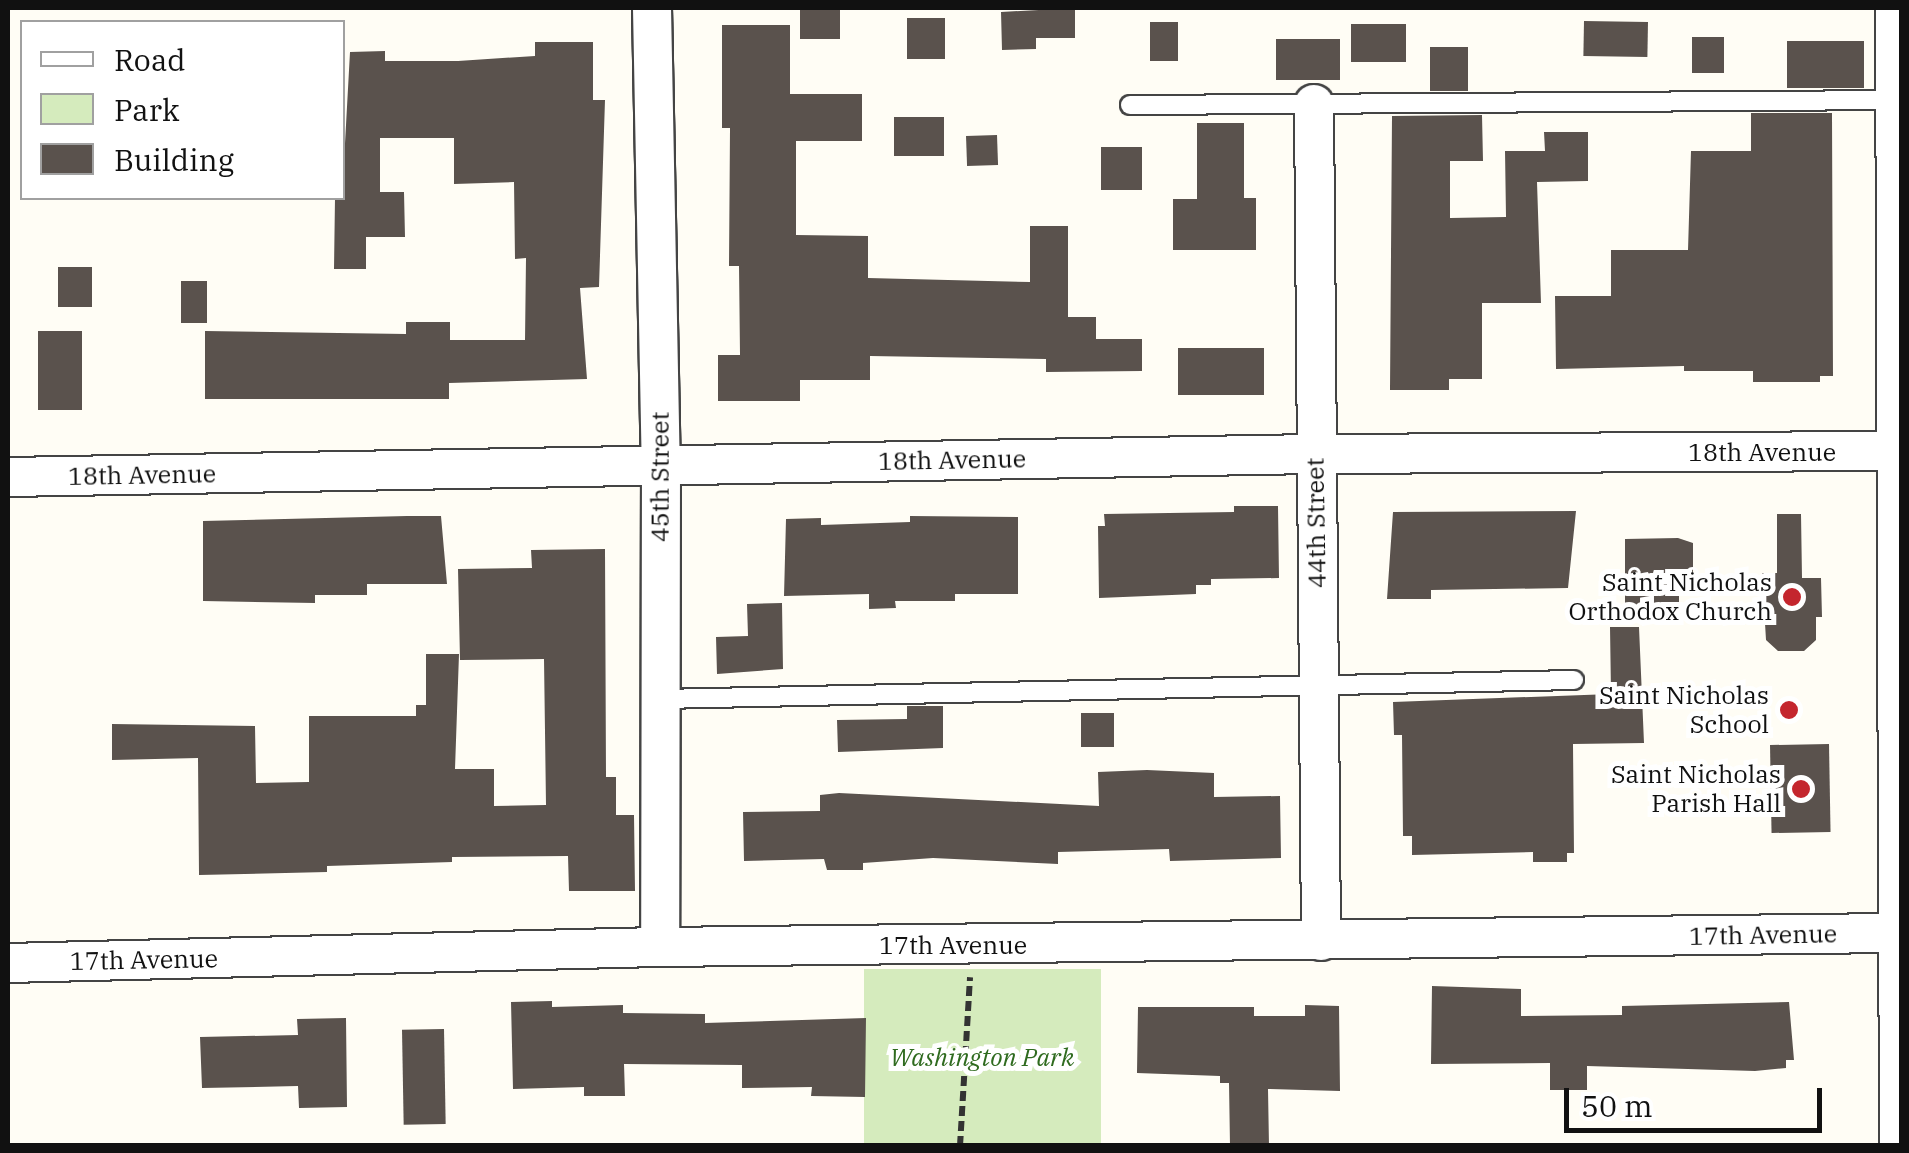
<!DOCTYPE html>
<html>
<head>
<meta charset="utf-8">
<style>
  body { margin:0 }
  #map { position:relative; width:1909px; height:1153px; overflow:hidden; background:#fffdf5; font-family:"IBM Plex Serif",serif }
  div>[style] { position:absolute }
  .green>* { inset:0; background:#d5ebbd; transform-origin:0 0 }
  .building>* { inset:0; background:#5a524d; transform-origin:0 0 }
  .path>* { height:6px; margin-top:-3px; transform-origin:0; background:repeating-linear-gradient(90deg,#333 0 10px,transparent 0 15px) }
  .roads { filter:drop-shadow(2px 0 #444) drop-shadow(-2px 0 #444) drop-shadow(0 2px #444) drop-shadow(0 -2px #444) }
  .lane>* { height:18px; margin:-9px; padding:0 9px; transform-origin:9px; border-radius:9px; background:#fff }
  .street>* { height:38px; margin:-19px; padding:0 19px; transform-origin:19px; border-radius:19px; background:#fff }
  .dots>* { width:28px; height:28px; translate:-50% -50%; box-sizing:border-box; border:5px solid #fff; border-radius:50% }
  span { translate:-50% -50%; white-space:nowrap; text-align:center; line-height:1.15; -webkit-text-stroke:10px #fff; paint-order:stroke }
  .street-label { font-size:25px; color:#111 }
  .poi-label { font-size:25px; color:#111 }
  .right { translate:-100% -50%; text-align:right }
  .park-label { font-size:25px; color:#2f6b1f; font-style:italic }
  .frame { position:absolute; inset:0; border:10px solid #111; pointer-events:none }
  .legend { position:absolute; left:20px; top:20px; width:325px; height:180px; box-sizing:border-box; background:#fff; border:2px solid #a0a0a0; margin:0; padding:12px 18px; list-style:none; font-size:30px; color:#111 }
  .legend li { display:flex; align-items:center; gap:20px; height:50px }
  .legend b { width:50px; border:2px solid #a0a0a0 }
  .scale { position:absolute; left:1564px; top:1088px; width:258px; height:45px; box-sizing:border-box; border:5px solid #111; border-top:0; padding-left:12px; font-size:30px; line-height:35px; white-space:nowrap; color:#111; -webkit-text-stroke:8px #fff; paint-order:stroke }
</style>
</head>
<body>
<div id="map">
  <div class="green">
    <div style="left:864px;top:969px;width:237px;height:176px"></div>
  </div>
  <div class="building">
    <div style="left:800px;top:8px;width:40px;height:31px"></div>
    <div style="clip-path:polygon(1075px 8px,1075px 38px,1036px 38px,1036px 49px,1002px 50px,1001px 12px)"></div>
    <div style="left:907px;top:18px;width:38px;height:41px"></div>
    <div style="left:1584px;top:21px;width:64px;height:35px;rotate:1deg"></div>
    <div style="left:1150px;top:22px;width:28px;height:39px"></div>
    <div style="left:1351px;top:24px;width:55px;height:38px"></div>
    <div style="clip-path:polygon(722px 25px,790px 25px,790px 94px,862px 94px,862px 141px,796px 141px,796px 235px,868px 236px,868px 278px,1030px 282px,1030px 226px,1068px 226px,1068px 317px,1096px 317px,1096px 339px,1142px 339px,1142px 371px,1046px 372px,1046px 359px,870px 356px,870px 380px,800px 380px,800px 401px,718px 401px,718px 355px,740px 355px,739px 266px,729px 266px,730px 128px,722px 128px)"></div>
    <div style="left:1724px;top:37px;width:36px;height:32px;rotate:90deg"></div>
    <div style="left:1340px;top:39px;width:41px;height:64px;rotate:90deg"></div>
    <div style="left:1787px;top:41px;width:77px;height:47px"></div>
    <div style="clip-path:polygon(535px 42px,593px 42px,593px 100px,605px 100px,599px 287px,580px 288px,587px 379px,449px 383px,449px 399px,205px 399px,205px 331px,406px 334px,406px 322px,450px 322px,450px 340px,525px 340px,526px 258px,515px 259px,514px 182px,454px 184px,454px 138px,380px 138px,380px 192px,404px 192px,405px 237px,366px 237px,366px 269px,334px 269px,335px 198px,342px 198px,350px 52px,385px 51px,385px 61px,458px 61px,535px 56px)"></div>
    <div style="left:1430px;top:47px;width:38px;height:44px"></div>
    <div style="clip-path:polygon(1751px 113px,1832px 113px,1833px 376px,1820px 376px,1820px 382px,1753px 382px,1753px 371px,1684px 371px,1684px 366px,1556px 369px,1555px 296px,1611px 296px,1611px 250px,1688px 250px,1691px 151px,1751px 151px)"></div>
    <div style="clip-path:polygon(1482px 115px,1483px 161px,1450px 161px,1450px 218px,1506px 217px,1505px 151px,1545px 151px,1544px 132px,1588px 132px,1588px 181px,1537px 182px,1541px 303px,1482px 303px,1482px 379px,1449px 379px,1449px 390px,1390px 390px,1392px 116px)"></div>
    <div style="left:894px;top:117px;width:50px;height:39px"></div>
    <div style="clip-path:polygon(1197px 123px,1244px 123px,1244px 198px,1256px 198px,1256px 250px,1173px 250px,1173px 199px,1197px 199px)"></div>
    <div style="left:997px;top:135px;width:30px;height:31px;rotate:88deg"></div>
    <div style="left:1101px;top:147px;width:41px;height:43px"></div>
    <div style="left:58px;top:267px;width:34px;height:40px"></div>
    <div style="left:181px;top:281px;width:26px;height:42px"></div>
    <div style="left:38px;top:331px;width:44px;height:79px"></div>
    <div style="left:1178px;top:348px;width:86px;height:47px"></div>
    <div style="clip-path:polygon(1234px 506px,1278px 506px,1279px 578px,1211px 579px,1211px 585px,1196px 585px,1196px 594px,1099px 598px,1098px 526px,1105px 526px,1104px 514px,1234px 512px)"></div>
    <div style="clip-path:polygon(1576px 511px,1568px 588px,1431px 590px,1431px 599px,1387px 599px,1393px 512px)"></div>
    <div style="clip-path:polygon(1777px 514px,1801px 514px,1802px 578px,1821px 578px,1822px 617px,1816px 617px,1816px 640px,1804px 651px,1778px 651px,1766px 640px,1762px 573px,1777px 573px)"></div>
    <div style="clip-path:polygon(407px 516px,441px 516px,447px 584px,367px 584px,367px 595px,315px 595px,315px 603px,203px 601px,203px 521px)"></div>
    <div style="clip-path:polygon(910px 516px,1018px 517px,1018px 594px,955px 594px,955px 601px,895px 601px,896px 608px,869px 609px,869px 594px,784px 596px,786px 519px,821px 518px,821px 525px,910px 522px)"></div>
    <div style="clip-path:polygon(1678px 538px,1693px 543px,1693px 572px,1679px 572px,1679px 609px,1625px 616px,1625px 539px)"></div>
    <div style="clip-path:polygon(605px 549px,606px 777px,616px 777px,616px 815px,634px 815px,635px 891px,569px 891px,568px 856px,452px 857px,452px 862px,327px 866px,327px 872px,199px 875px,198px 758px,112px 760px,112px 724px,255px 726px,256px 783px,309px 782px,309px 716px,416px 716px,416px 705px,426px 705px,426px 654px,459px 654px,455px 769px,494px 769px,494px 806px,546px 805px,544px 659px,460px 660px,458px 569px,532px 568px,531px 550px)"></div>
    <div style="clip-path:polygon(782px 603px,783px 669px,717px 674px,716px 637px,748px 636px,747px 604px)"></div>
    <div style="clip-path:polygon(1610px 627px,1639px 627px,1644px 743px,1573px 744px,1574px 853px,1567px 853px,1567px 862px,1533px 862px,1533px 852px,1412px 855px,1412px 836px,1403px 836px,1402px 735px,1394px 735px,1393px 702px,1611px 694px)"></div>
    <div style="clip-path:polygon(907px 706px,943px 706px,943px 748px,838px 752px,837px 720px,907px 719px)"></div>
    <div style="left:1081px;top:713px;width:33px;height:34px"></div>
    <div style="left:1829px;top:744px;width:88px;height:59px;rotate:89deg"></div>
    <div style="clip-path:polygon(1147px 770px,1214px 773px,1214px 797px,1280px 796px,1281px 858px,1170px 861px,1169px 849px,1058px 852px,1058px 864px,933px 858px,863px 863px,863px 870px,827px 870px,824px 859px,744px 861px,743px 812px,820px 811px,820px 795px,839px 793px,1099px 806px,1098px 772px)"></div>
    <div style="clip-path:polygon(1432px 986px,1521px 989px,1521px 1016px,1622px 1015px,1622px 1006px,1789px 1002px,1794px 1060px,1786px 1060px,1786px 1068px,1755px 1071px,1587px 1066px,1587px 1090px,1550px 1090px,1550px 1063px,1431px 1064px)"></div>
    <div style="clip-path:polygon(552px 1001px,552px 1007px,623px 1005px,623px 1013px,705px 1014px,705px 1023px,866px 1018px,865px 1097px,811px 1096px,812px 1087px,742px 1088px,742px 1065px,624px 1064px,625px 1096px,584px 1096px,584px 1087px,513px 1089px,511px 1002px)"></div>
    <div style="clip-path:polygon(1305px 1005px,1339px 1006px,1340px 1091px,1268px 1089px,1269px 1146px,1230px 1146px,1229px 1083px,1220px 1083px,1220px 1076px,1137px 1073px,1138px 1007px,1254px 1007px,1254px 1016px,1305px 1016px)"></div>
    <div style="clip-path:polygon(346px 1018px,347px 1107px,299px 1108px,298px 1086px,202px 1088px,200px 1037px,298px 1035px,297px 1019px)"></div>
    <div style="left:444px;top:1029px;width:95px;height:42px;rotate:89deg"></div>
  </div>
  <div class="path">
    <div style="left:960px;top:1146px;width:169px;rotate:-86.6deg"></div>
  </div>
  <div class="roads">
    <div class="lane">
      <div style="left:1130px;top:105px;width:766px;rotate:-0.37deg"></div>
      <div style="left:660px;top:699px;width:914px;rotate:-1.19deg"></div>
    </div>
    <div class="street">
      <div style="left:652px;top:8px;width:458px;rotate:88.9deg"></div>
      <div style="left:661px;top:466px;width:481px;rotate:90.1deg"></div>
      <div style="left:1895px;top:8px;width:1138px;rotate:89.8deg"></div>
      <div style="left:1314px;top:104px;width:837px;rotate:89.52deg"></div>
      <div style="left:8px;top:477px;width:1307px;rotate:-1.01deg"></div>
      <div style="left:1315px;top:454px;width:582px;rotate:-0.3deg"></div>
      <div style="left:8px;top:963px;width:652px;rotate:-1.41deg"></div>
      <div style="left:660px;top:947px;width:1239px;rotate:-0.65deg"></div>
    </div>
  </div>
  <div class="dots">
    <div style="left:1792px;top:597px;background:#c4262e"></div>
    <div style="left:1789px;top:710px;background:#c4262e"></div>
    <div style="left:1801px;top:789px;background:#c4262e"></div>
  </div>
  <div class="street-label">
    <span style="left:1762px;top:452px">18th Avenue</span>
    <span style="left:952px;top:460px;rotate:-1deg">18th Avenue</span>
    <span style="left:142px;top:475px;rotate:-1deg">18th Avenue</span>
    <span style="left:660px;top:477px;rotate:-90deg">45th Street</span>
    <span style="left:1316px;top:523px;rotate:-91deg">44th Street</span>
    <span style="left:1763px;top:935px;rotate:-1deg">17th Avenue</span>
    <span style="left:953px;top:945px">17th Avenue</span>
    <span style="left:144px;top:960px;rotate:-1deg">17th Avenue</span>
  </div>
  <div class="poi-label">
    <span class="right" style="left:1772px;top:597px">Saint Nicholas<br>Orthodox Church</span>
    <span class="right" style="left:1769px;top:710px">Saint Nicholas<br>School</span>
    <span class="right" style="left:1781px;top:789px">Saint Nicholas<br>Parish Hall</span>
  </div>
  <div class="park-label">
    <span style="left:982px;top:1057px">Washington Park</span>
  </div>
  <div class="frame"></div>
  <ul class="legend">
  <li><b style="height:12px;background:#fff"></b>Road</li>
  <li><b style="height:28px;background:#d5ebbd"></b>Park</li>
  <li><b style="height:28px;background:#5a524d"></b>Building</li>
  </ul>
  <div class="scale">50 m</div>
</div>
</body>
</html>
